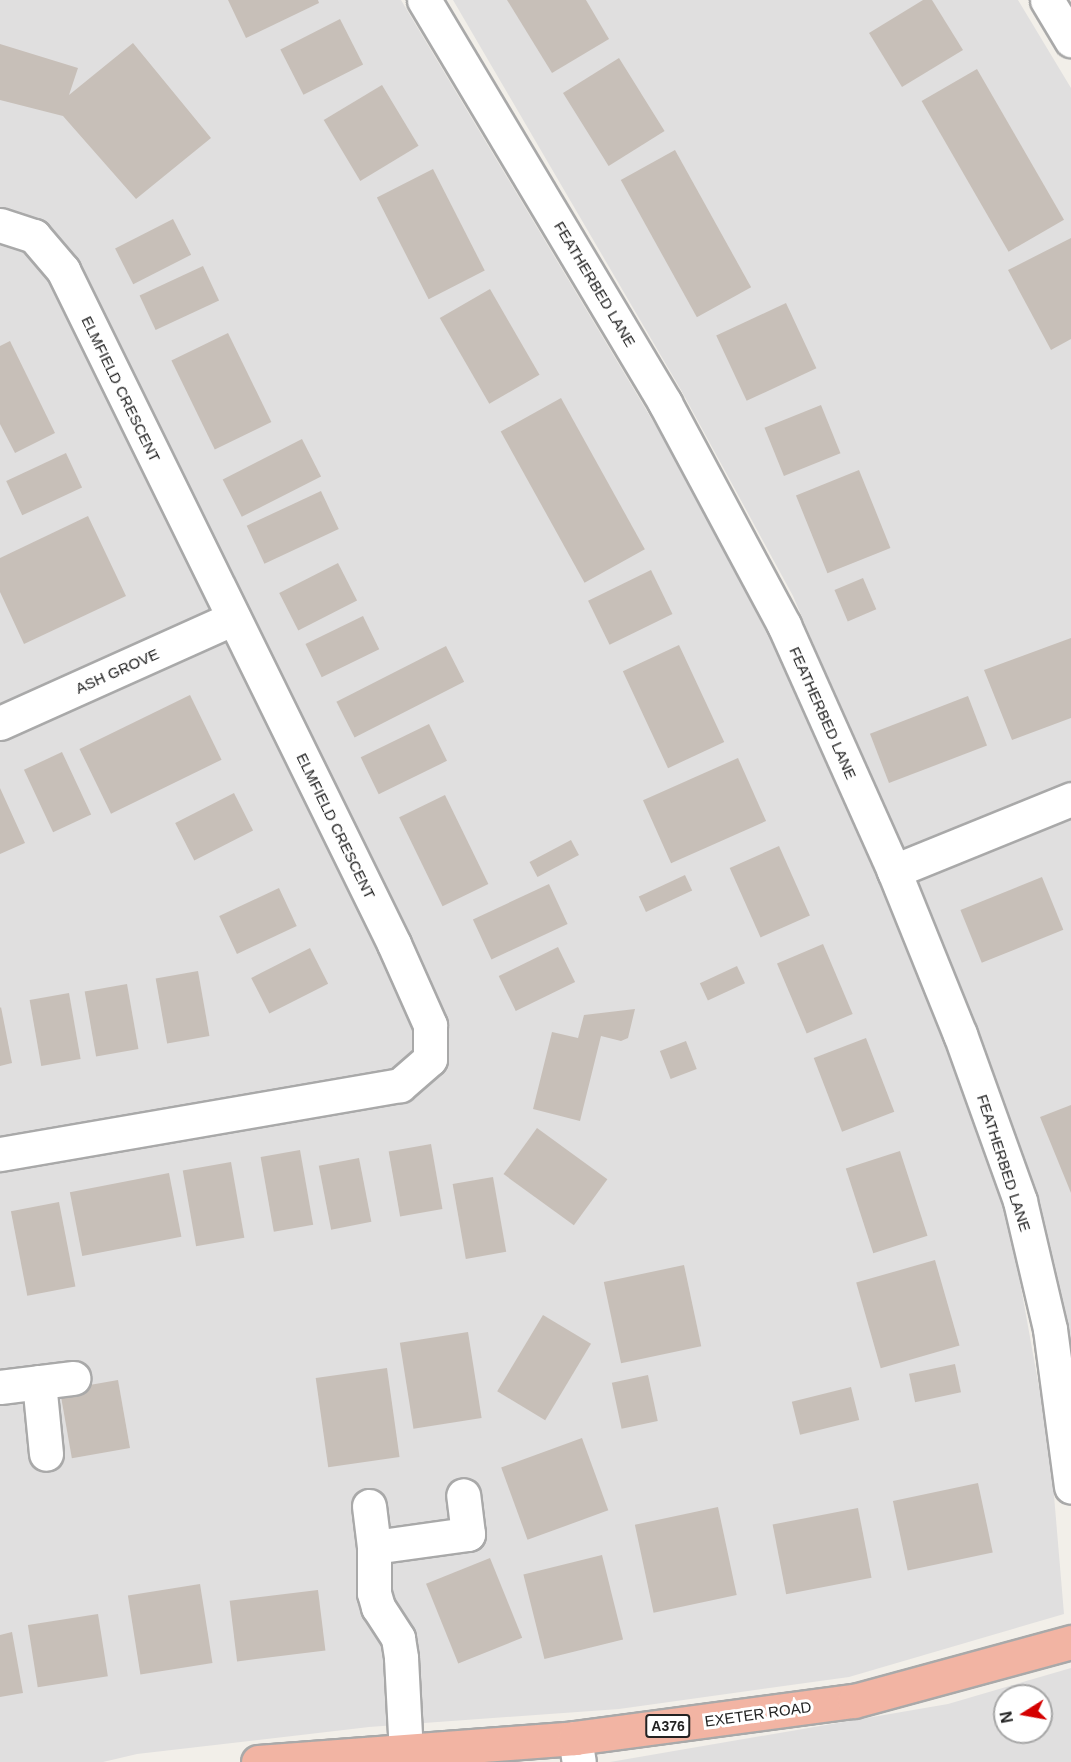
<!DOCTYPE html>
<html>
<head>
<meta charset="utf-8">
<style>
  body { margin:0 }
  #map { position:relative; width:1071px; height:1762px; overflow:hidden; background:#f2efe9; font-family:Arial,sans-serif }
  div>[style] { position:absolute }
  .residential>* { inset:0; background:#e0dfdf }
  .building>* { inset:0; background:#c7bfb8; transform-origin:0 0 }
  .roads { filter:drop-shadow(2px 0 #a9a9a9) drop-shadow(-2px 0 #a9a9a9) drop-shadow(0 2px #a9a9a9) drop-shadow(0 -2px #a9a9a9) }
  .minor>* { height:33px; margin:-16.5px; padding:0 16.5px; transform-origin:16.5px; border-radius:16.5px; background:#fff }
  .tertiary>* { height:33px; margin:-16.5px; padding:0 16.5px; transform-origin:16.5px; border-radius:16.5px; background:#fff }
  .trunk>* { height:33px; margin:-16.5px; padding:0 16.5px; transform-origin:16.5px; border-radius:16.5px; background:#f2b4a3 }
  span { translate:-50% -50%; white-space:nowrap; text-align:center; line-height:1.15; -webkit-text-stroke:6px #fff; paint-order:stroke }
  .shield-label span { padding:2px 4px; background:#fff; border:2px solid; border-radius:4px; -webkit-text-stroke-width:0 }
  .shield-label { font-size:14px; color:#222; font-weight:700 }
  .street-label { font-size:15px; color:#222 }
  .north { position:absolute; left:993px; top:1684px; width:60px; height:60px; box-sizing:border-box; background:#fff; border:2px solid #a7a7a7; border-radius:50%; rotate:259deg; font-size:16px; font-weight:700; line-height:24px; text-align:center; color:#222 }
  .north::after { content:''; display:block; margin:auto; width:21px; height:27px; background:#d40000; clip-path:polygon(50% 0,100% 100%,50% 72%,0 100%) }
</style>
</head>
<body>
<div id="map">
  <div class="residential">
    <div style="clip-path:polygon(0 0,401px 0,684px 473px,818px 732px,889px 883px,1004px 1193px,1050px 1448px,1064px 1614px,849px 1677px,619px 1709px,369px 1727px,137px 1754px,103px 1762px,0 1762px)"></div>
    <div style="clip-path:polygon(453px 0,1018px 0,1071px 88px,1071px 1367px,874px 785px,793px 596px,681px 390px)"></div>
    <div style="clip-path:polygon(evenodd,1071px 1668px,1071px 1762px,610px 1762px,948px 1704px,1071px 1668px,1005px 1696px,1041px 1696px,1041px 1732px,1005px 1732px,1005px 1696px)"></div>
  </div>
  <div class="building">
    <div style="clip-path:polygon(228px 0,318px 0,319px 3px,246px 38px)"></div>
    <div style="clip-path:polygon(507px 0,586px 0,609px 39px,552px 73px)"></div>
    <div style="clip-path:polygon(923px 0,932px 0,963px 50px,902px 87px,869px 33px)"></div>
    <div style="left:340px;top:19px;width:51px;height:67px;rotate:63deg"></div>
    <div style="clip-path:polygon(133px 43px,211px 138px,136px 199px,63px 116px,0 100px,0 44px,78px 68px,69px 95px)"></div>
    <div style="left:619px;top:58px;width:86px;height:66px;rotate:58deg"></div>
    <div style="left:977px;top:69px;width:174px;height:64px;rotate:60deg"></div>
    <div style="left:382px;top:85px;width:71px;height:68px;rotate:59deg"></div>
    <div style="left:675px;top:150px;width:157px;height:62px;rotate:61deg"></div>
    <div style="left:433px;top:169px;width:114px;height:63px;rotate:63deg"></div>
    <div style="left:173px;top:219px;width:40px;height:65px;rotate:63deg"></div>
    <div style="clip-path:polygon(1071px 238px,1071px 339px,1051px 350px,1008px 270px)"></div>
    <div style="left:203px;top:266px;width:38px;height:70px;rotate:65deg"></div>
    <div style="left:490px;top:289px;width:99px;height:58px;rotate:60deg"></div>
    <div style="left:786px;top:303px;width:72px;height:77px;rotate:65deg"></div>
    <div style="left:228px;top:333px;width:99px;height:63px;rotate:64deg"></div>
    <div style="clip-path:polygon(10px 341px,55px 433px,15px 453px,0 424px,0 346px)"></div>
    <div style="left:561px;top:398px;width:173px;height:69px;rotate:61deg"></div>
    <div style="left:821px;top:405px;width:52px;height:61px;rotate:68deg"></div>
    <div style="left:302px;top:439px;width:42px;height:89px;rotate:63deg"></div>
    <div style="left:66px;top:453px;width:38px;height:66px;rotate:65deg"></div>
    <div style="left:859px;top:470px;width:84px;height:68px;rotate:68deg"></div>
    <div style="left:321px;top:491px;width:42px;height:82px;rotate:65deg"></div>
    <div style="clip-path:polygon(88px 516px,126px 596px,24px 644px,0 592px,0 558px)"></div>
    <div style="left:338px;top:563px;width:42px;height:66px;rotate:63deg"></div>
    <div style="left:651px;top:570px;width:49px;height:70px;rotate:64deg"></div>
    <div style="left:863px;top:578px;width:34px;height:31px;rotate:67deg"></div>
    <div style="left:363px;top:616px;width:37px;height:64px;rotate:64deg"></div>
    <div style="clip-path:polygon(1071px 638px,1071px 718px,1012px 740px,984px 670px)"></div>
    <div style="left:679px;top:645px;width:107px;height:62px;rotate:65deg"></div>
    <div style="left:446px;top:646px;width:40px;height:123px;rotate:63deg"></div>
    <div style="left:190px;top:695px;width:72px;height:123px;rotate:64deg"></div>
    <div style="left:968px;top:696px;width:53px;height:105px;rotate:69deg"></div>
    <div style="left:429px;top:724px;width:41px;height:76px;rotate:64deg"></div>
    <div style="left:62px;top:752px;width:69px;height:42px;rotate:65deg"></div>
    <div style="left:738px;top:758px;width:69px;height:104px;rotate:66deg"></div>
    <div style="clip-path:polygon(0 788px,25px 843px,0 854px)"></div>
    <div style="left:234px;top:793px;width:42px;height:66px;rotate:63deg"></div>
    <div style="left:445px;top:795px;width:99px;height:51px;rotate:64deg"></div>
    <div style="left:571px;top:840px;width:17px;height:47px;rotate:62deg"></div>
    <div style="left:779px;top:846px;width:76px;height:54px;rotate:66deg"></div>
    <div style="left:685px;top:875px;width:17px;height:51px;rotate:65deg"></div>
    <div style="left:1042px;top:877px;width:57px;height:88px;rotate:68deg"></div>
    <div style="left:549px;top:884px;width:44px;height:84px;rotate:65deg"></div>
    <div style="left:279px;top:888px;width:42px;height:66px;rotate:65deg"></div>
    <div style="left:823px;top:944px;width:76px;height:50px;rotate:67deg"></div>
    <div style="left:558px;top:947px;width:39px;height:66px;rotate:64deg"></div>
    <div style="left:310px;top:948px;width:40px;height:66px;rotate:63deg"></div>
    <div style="left:737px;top:966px;width:19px;height:41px;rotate:65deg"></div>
    <div style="left:198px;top:971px;width:66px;height:43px;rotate:80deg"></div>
    <div style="left:127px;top:984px;width:66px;height:43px;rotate:80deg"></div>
    <div style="left:69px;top:993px;width:67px;height:40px;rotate:80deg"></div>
    <div style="clip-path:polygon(1px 1007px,12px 1063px,0 1066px,0 1008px)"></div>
    <div style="clip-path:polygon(635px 1009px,628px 1038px,621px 1041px,601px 1036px,580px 1121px,533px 1109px,552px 1032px,578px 1038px,584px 1015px)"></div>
    <div style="left:866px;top:1038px;width:79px;height:56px;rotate:69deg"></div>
    <div style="left:686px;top:1041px;width:30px;height:28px;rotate:69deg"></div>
    <div style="clip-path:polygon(1071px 1105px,1071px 1193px,1040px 1117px)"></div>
    <div style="left:537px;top:1128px;width:87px;height:57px;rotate:36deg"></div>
    <div style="left:431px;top:1144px;width:66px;height:43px;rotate:80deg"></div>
    <div style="left:300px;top:1150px;width:76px;height:40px;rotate:80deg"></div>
    <div style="left:900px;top:1151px;width:89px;height:57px;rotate:72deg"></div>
    <div style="left:359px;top:1158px;width:65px;height:41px;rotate:79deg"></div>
    <div style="left:231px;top:1162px;width:77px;height:49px;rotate:80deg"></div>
    <div style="left:169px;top:1173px;width:65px;height:101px;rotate:79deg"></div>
    <div style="left:493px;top:1177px;width:76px;height:41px;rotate:80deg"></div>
    <div style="left:59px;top:1202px;width:86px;height:49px;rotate:79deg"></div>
    <div style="left:935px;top:1260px;width:89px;height:82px;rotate:74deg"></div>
    <div style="left:684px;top:1265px;width:83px;height:82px;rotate:78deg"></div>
    <div style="left:543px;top:1315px;width:56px;height:89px;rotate:31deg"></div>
    <div style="left:468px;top:1332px;width:87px;height:69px;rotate:81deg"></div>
    <div style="left:955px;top:1364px;width:29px;height:47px;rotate:78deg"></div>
    <div style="left:387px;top:1368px;width:90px;height:72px;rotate:82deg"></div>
    <div style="left:648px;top:1375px;width:47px;height:37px;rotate:78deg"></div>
    <div style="left:118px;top:1380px;width:69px;height:59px;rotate:80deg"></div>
    <div style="left:851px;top:1387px;width:34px;height:61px;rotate:76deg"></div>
    <div style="left:582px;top:1438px;width:77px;height:86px;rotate:70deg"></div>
    <div style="left:978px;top:1483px;width:71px;height:87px;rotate:78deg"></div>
    <div style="left:718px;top:1507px;width:90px;height:85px;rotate:78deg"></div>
    <div style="left:858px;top:1508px;width:71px;height:87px;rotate:79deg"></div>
    <div style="left:602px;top:1555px;width:87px;height:81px;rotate:76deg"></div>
    <div style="left:490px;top:1558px;width:86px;height:69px;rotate:68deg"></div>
    <div style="left:200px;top:1584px;width:80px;height:73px;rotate:81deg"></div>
    <div style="left:318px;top:1590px;width:61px;height:89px;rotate:83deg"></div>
    <div style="left:98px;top:1614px;width:63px;height:71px;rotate:81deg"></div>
    <div style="clip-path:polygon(12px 1632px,23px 1693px,0 1697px,0 1635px)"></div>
  </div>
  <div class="roads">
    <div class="minor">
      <div style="left:1047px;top:0;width:47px;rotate:59deg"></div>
      <div style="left:0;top:225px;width:36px;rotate:18deg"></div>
      <div style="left:34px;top:236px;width:45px;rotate:49.5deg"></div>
      <div style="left:63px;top:270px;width:751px;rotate:63.84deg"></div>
      <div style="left:394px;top:944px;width:89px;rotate:66deg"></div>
      <div style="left:430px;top:1025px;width:34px;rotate:90deg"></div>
      <div style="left:430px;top:1059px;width:40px;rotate:139deg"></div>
      <div style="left:400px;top:1085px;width:406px;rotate:170.2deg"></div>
      <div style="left:0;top:723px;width:256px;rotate:-24.2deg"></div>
      <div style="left:894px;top:871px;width:191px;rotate:-22.1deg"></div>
      <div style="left:39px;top:1382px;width:72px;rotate:84.4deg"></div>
      <div style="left:0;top:1387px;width:74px;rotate:-7deg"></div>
      <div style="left:369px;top:1506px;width:41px;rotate:83deg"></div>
      <div style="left:374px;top:1547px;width:46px;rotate:90deg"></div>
      <div style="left:374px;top:1593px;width:15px;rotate:74deg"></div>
      <div style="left:378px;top:1607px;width:37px;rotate:57deg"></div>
      <div style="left:398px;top:1638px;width:20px;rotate:81deg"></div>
      <div style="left:401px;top:1658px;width:94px;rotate:87deg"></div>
      <div style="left:374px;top:1547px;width:95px;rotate:-7.9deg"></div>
      <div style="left:468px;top:1534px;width:39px;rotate:-97deg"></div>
      <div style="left:575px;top:1738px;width:24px;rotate:81deg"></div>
    </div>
    <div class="tertiary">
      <div style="left:424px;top:0;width:470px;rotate:59.1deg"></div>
      <div style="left:665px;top:403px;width:252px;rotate:61.8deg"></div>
      <div style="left:784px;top:625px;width:269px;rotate:65.9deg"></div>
      <div style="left:894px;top:871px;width:176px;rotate:68deg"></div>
      <div style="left:960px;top:1034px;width:177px;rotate:70.2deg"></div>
      <div style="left:1020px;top:1201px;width:131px;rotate:76.8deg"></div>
      <div style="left:1050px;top:1329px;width:159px;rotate:82.4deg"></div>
    </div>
    <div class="trunk">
      <div style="left:258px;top:1762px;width:318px;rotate:-4.3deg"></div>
      <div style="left:575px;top:1738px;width:281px;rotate:-7.6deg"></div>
      <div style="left:854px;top:1701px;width:225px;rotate:-15.2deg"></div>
    </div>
  </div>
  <div class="shield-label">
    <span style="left:668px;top:1726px">A376</span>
  </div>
  <div class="street-label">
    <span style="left:595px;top:284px;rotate:59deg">FEATHERBED LANE</span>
    <span style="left:121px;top:389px;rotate:64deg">ELMFIELD CRESCENT</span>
    <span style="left:117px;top:671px;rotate:-24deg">ASH GROVE</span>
    <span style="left:823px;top:713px;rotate:66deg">FEATHERBED LANE</span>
    <span style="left:336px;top:826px;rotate:64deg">ELMFIELD CRESCENT</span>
    <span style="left:1004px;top:1163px;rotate:72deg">FEATHERBED LANE</span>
    <span style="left:758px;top:1714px;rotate:-8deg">EXETER ROAD</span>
  </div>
  <div class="north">N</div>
</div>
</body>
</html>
